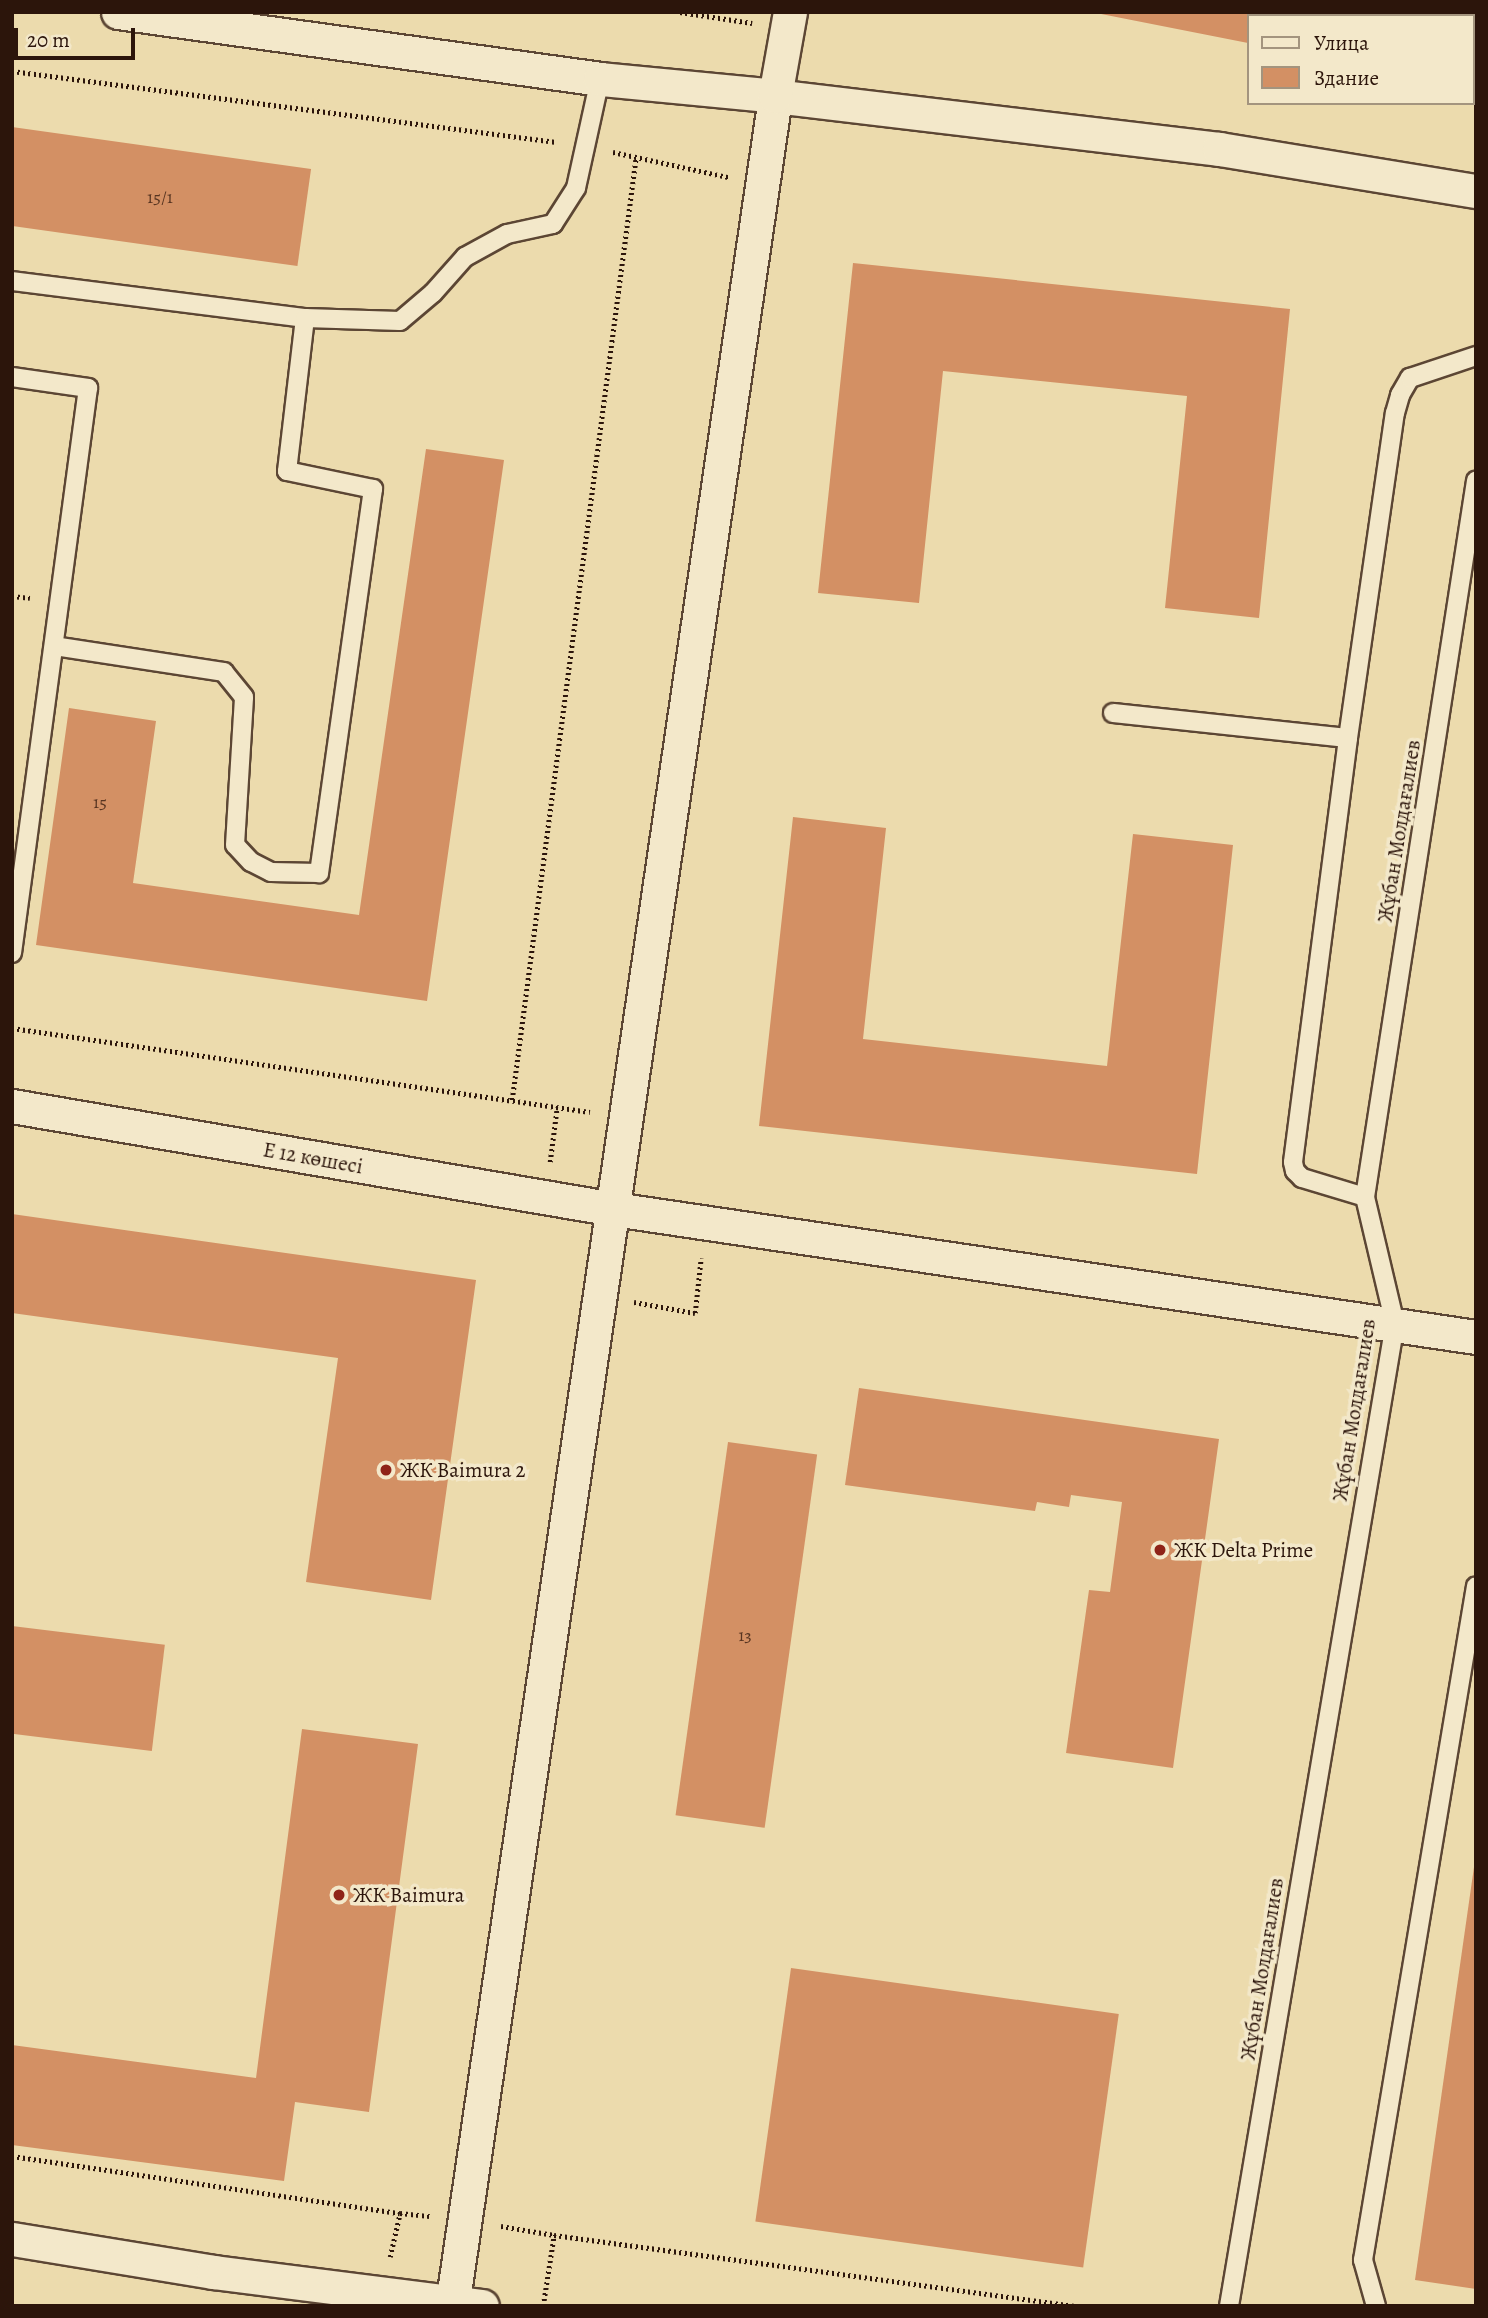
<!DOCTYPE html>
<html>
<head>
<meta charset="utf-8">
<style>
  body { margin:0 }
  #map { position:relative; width:1488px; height:2318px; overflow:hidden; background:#ecdbad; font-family:Alegreya,serif }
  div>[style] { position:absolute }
  .building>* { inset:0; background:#d39064; transform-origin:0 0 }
  .path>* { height:4.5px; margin-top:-2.25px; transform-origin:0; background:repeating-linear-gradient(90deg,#2c150b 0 2px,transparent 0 5.5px) }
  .roads { filter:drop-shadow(2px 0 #5c4634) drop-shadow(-2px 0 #5c4634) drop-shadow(0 2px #5c4634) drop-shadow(0 -2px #5c4634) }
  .lane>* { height:18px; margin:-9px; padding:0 9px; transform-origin:9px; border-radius:9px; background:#f3e8ca }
  .street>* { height:33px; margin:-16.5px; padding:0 16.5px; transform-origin:16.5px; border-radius:16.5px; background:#f3e8ca }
  .dots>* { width:19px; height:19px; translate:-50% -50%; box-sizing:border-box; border:4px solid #f3e8ca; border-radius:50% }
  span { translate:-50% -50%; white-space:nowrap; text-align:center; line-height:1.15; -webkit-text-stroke:7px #f3e8ca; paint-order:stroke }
  .number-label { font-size:18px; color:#563421 }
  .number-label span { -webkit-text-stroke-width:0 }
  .street-label { font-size:21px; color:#2c150b }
  .poi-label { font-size:21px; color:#2c150b }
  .left { translate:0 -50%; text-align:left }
  .frame { position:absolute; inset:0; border:14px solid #2c150b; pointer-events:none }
  .legend { position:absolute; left:1247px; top:14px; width:228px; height:91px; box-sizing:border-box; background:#f3e8ca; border:2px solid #a3947e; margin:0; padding:9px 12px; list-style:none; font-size:21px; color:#2c150b }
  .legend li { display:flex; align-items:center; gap:14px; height:35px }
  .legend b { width:35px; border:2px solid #a3947e }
  .scale { position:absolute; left:14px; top:28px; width:121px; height:32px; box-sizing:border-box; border:4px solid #2c150b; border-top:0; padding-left:9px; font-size:21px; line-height:24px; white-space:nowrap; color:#2c150b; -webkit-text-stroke:5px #f3e8ca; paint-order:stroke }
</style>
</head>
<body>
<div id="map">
  <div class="building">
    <div style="clip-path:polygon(1091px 12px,1476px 12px,1476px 76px,1472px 88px,1472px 16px,1248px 16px,1248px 43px)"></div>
    <div style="left:12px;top:127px;width:302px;height:98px;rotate:8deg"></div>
    <div style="clip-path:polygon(853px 263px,1290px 309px,1259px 618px,1165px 608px,1187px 396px,943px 371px,919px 603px,818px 593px)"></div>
    <div style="clip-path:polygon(426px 449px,504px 460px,427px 1001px,36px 945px,69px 708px,156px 721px,133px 883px,359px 915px)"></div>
    <div style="clip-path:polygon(793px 817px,886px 828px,863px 1039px,1107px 1066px,1133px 834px,1233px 845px,1197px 1174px,759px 1126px)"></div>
    <div style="clip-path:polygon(12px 1214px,476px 1280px,431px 1600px,306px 1582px,338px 1358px,12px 1313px)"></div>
    <div style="clip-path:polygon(859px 1388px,1219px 1439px,1173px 1768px,1066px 1753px,1089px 1590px,1110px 1592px,1122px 1502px,1071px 1495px,1069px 1507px,1037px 1502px,1035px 1511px,845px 1485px)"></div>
    <div style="left:728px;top:1442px;width:90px;height:377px;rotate:8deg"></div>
    <div style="left:12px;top:1626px;width:154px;height:107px;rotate:7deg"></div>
    <div style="clip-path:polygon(302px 1729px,418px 1744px,369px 2112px,295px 2102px,284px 2181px,12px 2145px,12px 2045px,256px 2078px)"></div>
    <div style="clip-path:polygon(1474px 1867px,1476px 1867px,1476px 2289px,1415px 2280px)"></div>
    <div style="left:791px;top:1968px;width:331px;height:256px;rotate:8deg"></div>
  </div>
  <div class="path">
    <div style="left:680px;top:12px;width:73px;rotate:8.7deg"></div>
    <div style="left:12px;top:71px;width:549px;rotate:7.44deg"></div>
    <div style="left:613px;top:152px;width:118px;rotate:12.3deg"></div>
    <div style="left:12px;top:596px;width:18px;rotate:6deg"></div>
    <div style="left:12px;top:1028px;width:584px;rotate:8.27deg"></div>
    <div style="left:512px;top:1100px;width:951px;rotate:-82.51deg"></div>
    <div style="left:550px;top:1162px;width:55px;rotate:-82.7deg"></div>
    <div style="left:634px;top:1302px;width:62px;rotate:10.2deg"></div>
    <div style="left:695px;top:1313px;width:55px;rotate:-83.8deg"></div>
    <div style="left:12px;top:2156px;width:392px;rotate:8.4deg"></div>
    <div style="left:501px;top:2226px;width:54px;rotate:9.6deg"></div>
    <div style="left:390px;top:2257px;width:45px;rotate:-77.2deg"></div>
    <div style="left:400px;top:2213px;width:30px;rotate:6deg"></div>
    <div style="left:543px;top:2306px;width:72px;rotate:-81.2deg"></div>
    <div style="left:554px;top:2235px;width:526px;rotate:7.76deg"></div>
  </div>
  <div class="roads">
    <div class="lane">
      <div style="left:12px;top:281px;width:295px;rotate:7.2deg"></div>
      <div style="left:305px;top:318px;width:154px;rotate:96.7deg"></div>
      <div style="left:287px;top:471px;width:88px;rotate:11.8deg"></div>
      <div style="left:373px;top:489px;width:388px;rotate:98deg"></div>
      <div style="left:319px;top:873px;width:48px;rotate:-178.8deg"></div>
      <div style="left:271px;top:872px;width:22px;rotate:-153deg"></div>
      <div style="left:251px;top:862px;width:23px;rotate:-133deg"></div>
      <div style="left:235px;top:845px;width:148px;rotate:-86.5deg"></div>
      <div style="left:244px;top:697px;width:32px;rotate:-129deg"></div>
      <div style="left:224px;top:672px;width:172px;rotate:-171.3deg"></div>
      <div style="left:305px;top:318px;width:95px;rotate:1.8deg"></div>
      <div style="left:400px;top:321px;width:43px;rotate:-40.3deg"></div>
      <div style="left:433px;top:293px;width:48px;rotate:-48.4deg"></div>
      <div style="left:465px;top:257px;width:48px;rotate:-28.7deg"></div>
      <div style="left:507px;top:234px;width:47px;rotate:-12.3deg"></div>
      <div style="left:553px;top:224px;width:43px;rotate:-57.4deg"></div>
      <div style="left:576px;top:188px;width:112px;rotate:-77.6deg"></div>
      <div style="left:12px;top:377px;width:77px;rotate:8.2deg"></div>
      <div style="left:88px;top:388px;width:570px;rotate:97.66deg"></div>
      <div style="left:1113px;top:713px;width:236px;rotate:6.1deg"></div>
      <div style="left:1365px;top:1197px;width:66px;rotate:-163.2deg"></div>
      <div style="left:1302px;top:1178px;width:10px;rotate:-135deg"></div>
      <div style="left:1295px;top:1171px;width:9px;rotate:-103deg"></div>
      <div style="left:1293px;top:1162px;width:428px;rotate:-82.6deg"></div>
      <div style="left:1348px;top:738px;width:328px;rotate:-81.8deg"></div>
      <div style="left:1395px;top:413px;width:19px;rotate:-74deg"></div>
      <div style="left:1400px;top:395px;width:20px;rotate:-60deg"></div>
      <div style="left:1410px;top:378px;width:70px;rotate:-18.4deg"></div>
      <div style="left:1229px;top:2306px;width:996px;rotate:-80.41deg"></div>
      <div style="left:1395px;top:1324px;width:130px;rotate:-103.3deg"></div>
      <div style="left:1365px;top:1197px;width:725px;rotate:-81.19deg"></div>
      <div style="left:1376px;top:2306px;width:48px;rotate:-105.8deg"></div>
      <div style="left:1363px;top:2260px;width:683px;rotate:-80.48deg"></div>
    </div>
    <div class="street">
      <div style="left:118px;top:12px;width:487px;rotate:7.9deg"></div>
      <div style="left:600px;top:79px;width:176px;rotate:5.5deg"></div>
      <div style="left:775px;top:96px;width:447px;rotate:6.8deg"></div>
      <div style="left:1219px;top:149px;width:260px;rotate:9.3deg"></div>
      <div style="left:12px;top:1106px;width:611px;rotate:9.71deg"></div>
      <div style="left:614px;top:1209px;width:871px;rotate:8.45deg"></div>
      <div style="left:12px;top:2239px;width:204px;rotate:9.3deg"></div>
      <div style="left:213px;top:2272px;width:271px;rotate:7.2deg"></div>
      <div style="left:452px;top:2306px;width:2233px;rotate:-81.68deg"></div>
      <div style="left:775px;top:96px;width:85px;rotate:-79.9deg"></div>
    </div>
  </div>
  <div class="dots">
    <div style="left:386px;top:1470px;background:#8f2418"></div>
    <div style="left:1160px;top:1550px;background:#8f2418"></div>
    <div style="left:339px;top:1895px;background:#8f2418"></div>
  </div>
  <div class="number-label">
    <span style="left:160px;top:197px">15/1</span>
    <span style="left:100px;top:802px">15</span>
    <span style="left:745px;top:1635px">13</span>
  </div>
  <div class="street-label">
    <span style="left:1399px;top:831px;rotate:-81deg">Жұбан Молдағалиев</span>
    <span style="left:313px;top:1158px;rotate:10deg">Е 12 көшесі</span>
    <span style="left:1354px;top:1410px;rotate:-81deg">Жұбан Молдағалиев</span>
    <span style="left:1262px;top:1969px;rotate:-81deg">Жұбан Молдағалиев</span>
  </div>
  <div class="poi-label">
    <span class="left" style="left:400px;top:1470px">ЖК Baimura 2</span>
    <span class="left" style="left:1174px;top:1550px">ЖК Delta Prime</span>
    <span class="left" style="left:353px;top:1895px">ЖК Baimura</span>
  </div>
  <div class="frame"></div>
  <ul class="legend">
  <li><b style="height:9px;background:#f3e8ca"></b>Улица</li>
  <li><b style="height:19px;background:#d39064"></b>Здание</li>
  </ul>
  <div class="scale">20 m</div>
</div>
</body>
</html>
